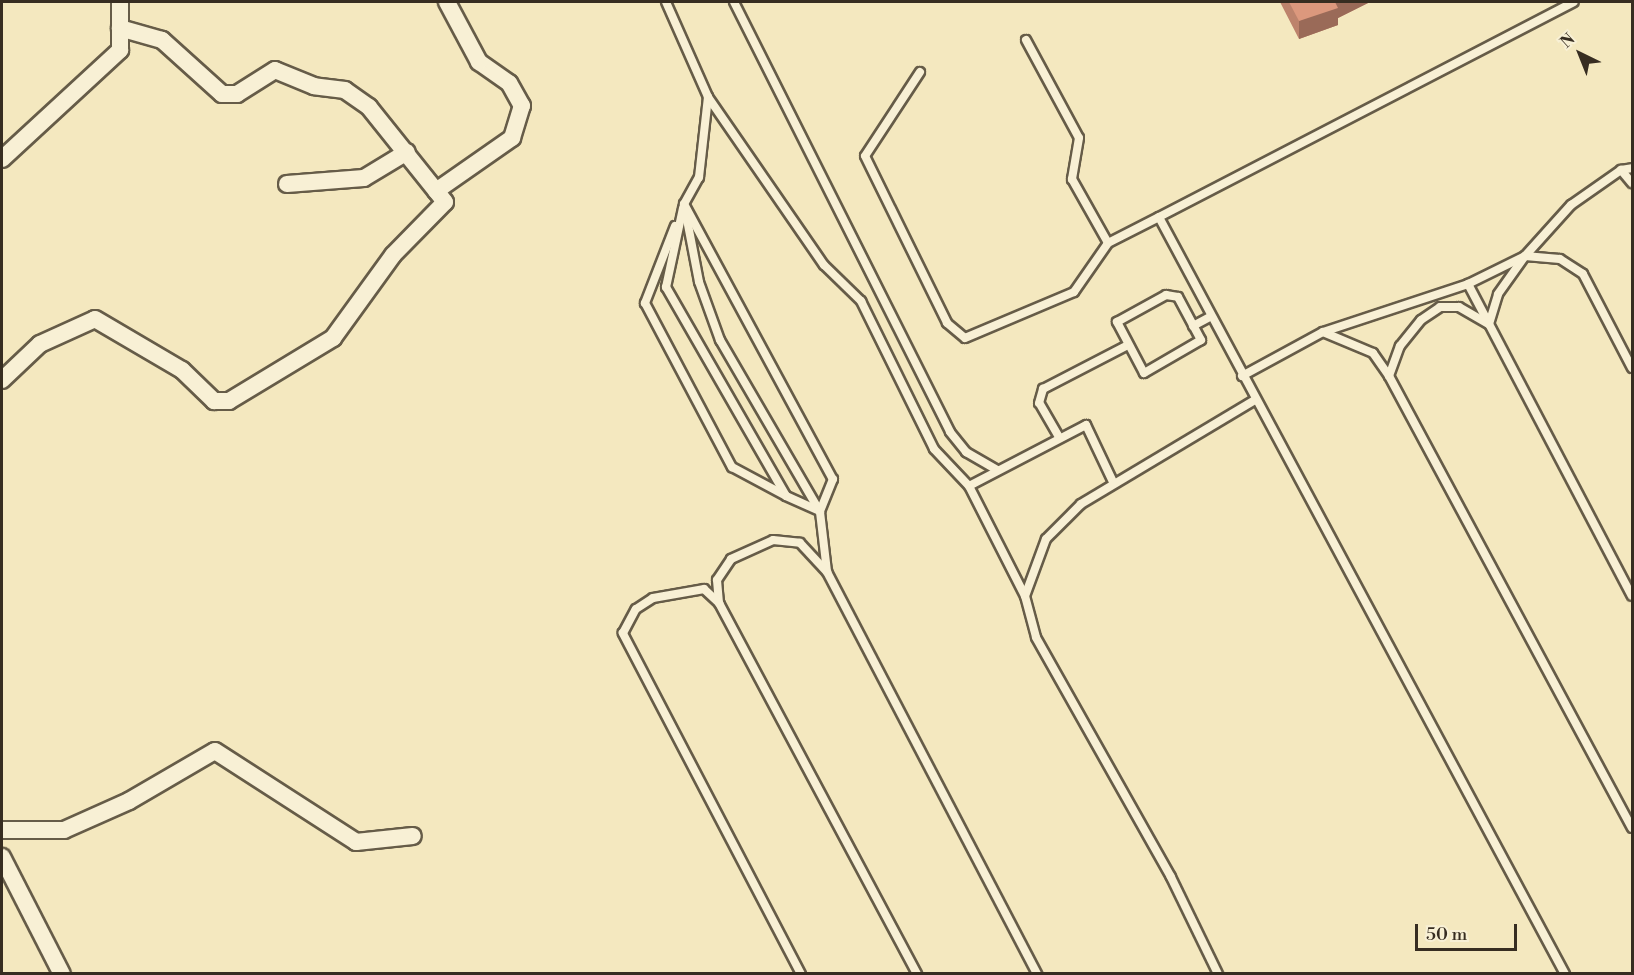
<!DOCTYPE html>
<html>
<head>
<meta charset="utf-8">
<style>
  body { margin:0 }
  #map { position:relative; width:1634px; height:975px; overflow:hidden; background:#f4e8bf; font-family:"Libre Bodoni",serif }
  div>[style] { position:absolute }
  .roads { filter:drop-shadow(2px 0 #665c48) drop-shadow(-2px 0 #665c48) drop-shadow(0 2px #665c48) drop-shadow(0 -2px #665c48) }
  .service>* { height:8px; margin:-4px; padding:0 4px; transform-origin:4px; border-radius:4px; background:#f8f0d5 }
  .minor>* { height:16px; margin:-8px; padding:0 8px; transform-origin:8px; border-radius:8px; background:#f8f0d5 }
  .wall>* { inset:0; background:#bd836c }
  .shaded-wall>* { inset:0; background:#9a6a58 }
  .building>* { inset:0; background:#dc987d }
  span { translate:-50% -50%; white-space:nowrap; text-align:center; line-height:1.15; -webkit-text-stroke:5px #f8f0d5; paint-order:stroke }
  .frame { position:absolute; inset:0; border:3px solid #372d21; pointer-events:none }
  .north { position:absolute; left:1550px; top:24px; width:60px; height:60px; -webkit-text-stroke:4px #f8f0d5; paint-order:stroke; rotate:317deg; font-size:16px; font-weight:700; line-height:24px; text-align:center; color:#372d21 }
  .north::after { content:''; display:block; margin:auto; width:21px; height:27px; background:#372d21; clip-path:polygon(50% 0,100% 100%,50% 72%,0 100%) }
  .scale { position:absolute; left:1415px; top:924px; width:102px; height:27px; box-sizing:border-box; border:3px solid #372d21; border-top:0; padding-left:8px; font-size:18px; line-height:21px; white-space:nowrap; color:#372d21; -webkit-text-stroke:4px #f8f0d5; paint-order:stroke }
</style>
</head>
<body>
<div id="map">
  <div class="roads">
    <div class="service">
      <div style="left:666px;top:2px;width:104px;rotate:66.1deg"></div>
      <div style="left:708px;top:97px;width:81px;rotate:96.4deg"></div>
      <div style="left:699px;top:177px;width:31px;rotate:119deg"></div>
      <div style="left:684px;top:204px;width:313px;rotate:61.6deg"></div>
      <div style="left:833px;top:479px;width:35px;rotate:112deg"></div>
      <div style="left:734px;top:2px;width:481px;rotate:63.3deg"></div>
      <div style="left:950px;top:432px;width:26px;rotate:51deg"></div>
      <div style="left:966px;top:452px;width:36px;rotate:30deg"></div>
      <div style="left:1026px;top:40px;width:111px;rotate:61.6deg"></div>
      <div style="left:1079px;top:138px;width:42px;rotate:99.7deg"></div>
      <div style="left:1072px;top:179px;width:73px;rotate:60.6deg"></div>
      <div style="left:920px;top:72px;width:100px;rotate:123.2deg"></div>
      <div style="left:865px;top:156px;width:186px;rotate:63.8deg"></div>
      <div style="left:947px;top:323px;width:23px;rotate:40deg"></div>
      <div style="left:965px;top:338px;width:118px;rotate:-22.9deg"></div>
      <div style="left:1074px;top:292px;width:60px;rotate:-55.2deg"></div>
      <div style="left:1108px;top:243px;width:57px;rotate:-27deg"></div>
      <div style="left:708px;top:97px;width:204px;rotate:55.4deg"></div>
      <div style="left:824px;top:265px;width:52px;rotate:44.2deg"></div>
      <div style="left:861px;top:301px;width:165px;rotate:63.7deg"></div>
      <div style="left:934px;top:449px;width:51px;rotate:46.6deg"></div>
      <div style="left:969px;top:486px;width:123px;rotate:63deg"></div>
      <div style="left:1621px;top:170px;width:17px;rotate:50deg"></div>
      <div style="left:684px;top:204px;width:79px;rotate:79.1deg"></div>
      <div style="left:699px;top:282px;width:62px;rotate:70.1deg"></div>
      <div style="left:720px;top:340px;width:199px;rotate:59.8deg"></div>
      <div style="left:820px;top:512px;width:60px;rotate:83.3deg"></div>
      <div style="left:827px;top:572px;width:454px;rotate:62.4deg"></div>
      <div style="left:683px;top:208px;width:81px;rotate:102.1deg"></div>
      <div style="left:666px;top:287px;width:241px;rotate:60.1deg"></div>
      <div style="left:786px;top:496px;width:37px;rotate:24deg"></div>
      <div style="left:675px;top:226px;width:83px;rotate:111.3deg"></div>
      <div style="left:645px;top:303px;width:186px;rotate:62.1deg"></div>
      <div style="left:732px;top:467px;width:61px;rotate:28.2deg"></div>
      <div style="left:1468px;top:284px;width:352px;rotate:62.3deg"></div>
      <div style="left:1166px;top:295px;width:12px;rotate:9deg"></div>
      <div style="left:1178px;top:297px;width:49px;rotate:61.9deg"></div>
      <div style="left:1201px;top:340px;width:66px;rotate:149.9deg"></div>
      <div style="left:1144px;top:373px;width:58px;rotate:-117.9deg"></div>
      <div style="left:1117px;top:322px;width:56px;rotate:-28.9deg"></div>
      <div style="left:1193px;top:326px;width:19px;rotate:-28deg"></div>
      <div style="left:1323px;top:332px;width:54px;rotate:22.8deg"></div>
      <div style="left:1373px;top:353px;width:28px;rotate:55deg"></div>
      <div style="left:1389px;top:376px;width:513px;rotate:61.74deg"></div>
      <div style="left:1242px;top:376px;width:92px;rotate:-28.5deg"></div>
      <div style="left:1323px;top:332px;width:153px;rotate:-18.3deg"></div>
      <div style="left:1468px;top:284px;width:64px;rotate:-26.2deg"></div>
      <div style="left:1525px;top:256px;width:69px;rotate:-48deg"></div>
      <div style="left:1571px;top:205px;width:61px;rotate:-35deg"></div>
      <div style="left:1621px;top:170px;width:11px;rotate:-10deg"></div>
      <div style="left:1389px;top:376px;width:32px;rotate:-70deg"></div>
      <div style="left:1400px;top:346px;width:33px;rotate:-51deg"></div>
      <div style="left:1421px;top:320px;width:23px;rotate:-34deg"></div>
      <div style="left:1440px;top:307px;width:19px"></div>
      <div style="left:1459px;top:307px;width:34px;rotate:30deg"></div>
      <div style="left:1489px;top:324px;width:31px;rotate:-73deg"></div>
      <div style="left:1498px;top:294px;width:47px;rotate:-54.6deg"></div>
      <div style="left:1525px;top:256px;width:35px;rotate:5deg"></div>
      <div style="left:1560px;top:259px;width:27px;rotate:33deg"></div>
      <div style="left:1583px;top:274px;width:106px;rotate:62.5deg"></div>
      <div style="left:1059px;top:437px;width:39px;rotate:-120deg"></div>
      <div style="left:1039px;top:403px;width:15px;rotate:-74deg"></div>
      <div style="left:1043px;top:389px;width:93px;rotate:-27.4deg"></div>
      <div style="left:969px;top:486px;width:132px;rotate:-27.5deg"></div>
      <div style="left:1086px;top:425px;width:65px;rotate:64.6deg"></div>
      <div style="left:719px;top:603px;width:23px;rotate:-95deg"></div>
      <div style="left:717px;top:580px;width:25px;rotate:-56deg"></div>
      <div style="left:731px;top:559px;width:46px;rotate:-24.3deg"></div>
      <div style="left:773px;top:540px;width:27px;rotate:6deg"></div>
      <div style="left:800px;top:543px;width:40px;rotate:47deg"></div>
      <div style="left:801px;top:974px;width:385px;rotate:-117.6deg"></div>
      <div style="left:623px;top:633px;width:27px;rotate:-62deg"></div>
      <div style="left:636px;top:609px;width:20px;rotate:-33deg"></div>
      <div style="left:653px;top:598px;width:52px;rotate:-10deg"></div>
      <div style="left:704px;top:589px;width:21px;rotate:43deg"></div>
      <div style="left:719px;top:603px;width:421px;rotate:61.9deg"></div>
      <div style="left:1218px;top:974px;width:108px;rotate:-115.9deg"></div>
      <div style="left:1171px;top:877px;width:275px;rotate:-119.4deg"></div>
      <div style="left:1036px;top:637px;width:42px;rotate:-105deg"></div>
      <div style="left:1025px;top:596px;width:61px;rotate:-69.8deg"></div>
      <div style="left:1046px;top:539px;width:49px;rotate:-45deg"></div>
      <div style="left:1081px;top:504px;width:203px;rotate:-30.9deg"></div>
      <div style="left:1565px;top:974px;width:859px;rotate:-118.21deg"></div>
      <div style="left:1159px;top:217px;width:467px;rotate:-27.4deg"></div>
    </div>
    <div class="minor">
      <div style="left:2px;top:159px;width:161px;rotate:-42.7deg"></div>
      <div style="left:120px;top:50px;width:48px;rotate:-90deg"></div>
      <div style="left:287px;top:184px;width:77px;rotate:-4.5deg"></div>
      <div style="left:364px;top:178px;width:50px;rotate:-31.2deg"></div>
      <div style="left:436px;top:191px;width:93px;rotate:-34.9deg"></div>
      <div style="left:512px;top:138px;width:34px;rotate:-73deg"></div>
      <div style="left:522px;top:106px;width:26px;rotate:-119deg"></div>
      <div style="left:509px;top:83px;width:37px;rotate:-145deg"></div>
      <div style="left:479px;top:62px;width:68px;rotate:-118.1deg"></div>
      <div style="left:2px;top:380px;width:52px;rotate:-43.5deg"></div>
      <div style="left:40px;top:344px;width:60px;rotate:-24.4deg"></div>
      <div style="left:95px;top:319px;width:101px;rotate:30.4deg"></div>
      <div style="left:182px;top:370px;width:45px;rotate:44.1deg"></div>
      <div style="left:214px;top:401px;width:15px"></div>
      <div style="left:229px;top:401px;width:122px;rotate:-31.2deg"></div>
      <div style="left:333px;top:338px;width:102px;rotate:-54.1deg"></div>
      <div style="left:393px;top:255px;width:74px;rotate:-45.5deg"></div>
      <div style="left:445px;top:202px;width:122px;rotate:-128.7deg"></div>
      <div style="left:369px;top:107px;width:29px;rotate:-145deg"></div>
      <div style="left:345px;top:90px;width:31px;rotate:-173deg"></div>
      <div style="left:314px;top:86px;width:42px;rotate:-157.7deg"></div>
      <div style="left:275px;top:70px;width:45px;rotate:147.7deg"></div>
      <div style="left:237px;top:94px;width:15px;rotate:180deg"></div>
      <div style="left:222px;top:94px;width:81px;rotate:-138deg"></div>
      <div style="left:162px;top:40px;width:44px;rotate:-164.1deg"></div>
      <div style="left:2px;top:830px;width:62px"></div>
      <div style="left:64px;top:830px;width:71px;rotate:-24deg"></div>
      <div style="left:129px;top:801px;width:99px;rotate:-30.2deg"></div>
      <div style="left:215px;top:751px;width:168px;rotate:32.8deg"></div>
      <div style="left:356px;top:842px;width:57px;rotate:-6deg"></div>
      <div style="left:2px;top:857px;width:131px;rotate:62.9deg"></div>
    </div>
  </div>
  <div class="wall">
    <div style="clip-path:polygon(1280px 2px,1370px 2px,1338px 18px,1338px 25px,1299px 39px)"></div>
  </div>
  <div class="shaded-wall">
    <div style="clip-path:polygon(1335px 2px,1370px 2px,1338px 18px,1338px 25px,1299px 39px,1299px 21px)"></div>
  </div>
  <div class="building">
    <div style="clip-path:polygon(1289px 2px,1335px 2px,1338px 8px,1299px 21px)"></div>
  </div>
  <div class="frame"></div>
  <div class="north">N</div>
  <div class="scale">50 m</div>
</div>
</body>
</html>
